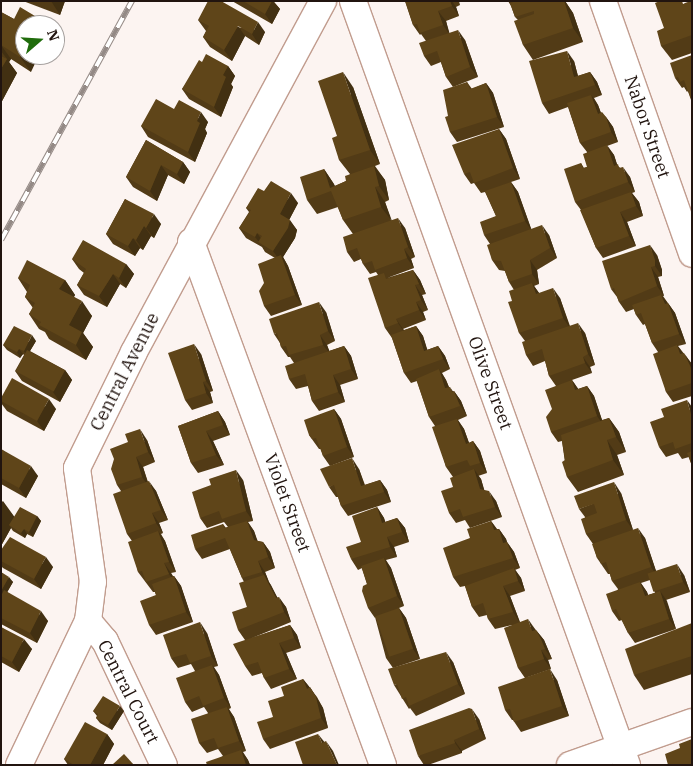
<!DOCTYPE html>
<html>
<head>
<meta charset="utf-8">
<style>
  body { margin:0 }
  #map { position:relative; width:693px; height:766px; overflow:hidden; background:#fcf4f1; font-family:"IBM Plex Serif",serif }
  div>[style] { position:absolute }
  .roads { filter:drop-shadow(1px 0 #c19c8e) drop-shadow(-1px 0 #c19c8e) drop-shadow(0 1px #c19c8e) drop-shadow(0 -1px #c19c8e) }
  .minor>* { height:26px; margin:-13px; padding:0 13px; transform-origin:13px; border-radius:13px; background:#fff }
  .rail>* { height:5.5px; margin-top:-2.75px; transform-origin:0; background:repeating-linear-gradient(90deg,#fff 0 11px,#948a86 0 22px); box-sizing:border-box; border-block:1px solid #948a86 }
  .wall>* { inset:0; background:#523b16 }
  .shaded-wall>* { inset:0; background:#423012 }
  .building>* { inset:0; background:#5f4519; transform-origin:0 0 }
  span { translate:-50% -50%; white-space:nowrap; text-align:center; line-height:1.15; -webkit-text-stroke:5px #fff; paint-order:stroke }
  .street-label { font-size:18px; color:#21140f }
  .frame { position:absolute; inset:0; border:2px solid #21140f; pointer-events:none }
  .north { position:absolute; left:15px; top:15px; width:50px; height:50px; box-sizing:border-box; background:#fff; border:1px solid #a6a19f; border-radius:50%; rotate:71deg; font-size:14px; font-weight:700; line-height:20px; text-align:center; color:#21140f }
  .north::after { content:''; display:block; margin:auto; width:18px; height:22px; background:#206c0c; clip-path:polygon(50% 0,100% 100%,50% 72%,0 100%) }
</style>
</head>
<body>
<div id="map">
  <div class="roads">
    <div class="minor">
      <div style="left:353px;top:1px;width:812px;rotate:70.27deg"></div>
      <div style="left:603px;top:1px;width:268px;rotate:70.6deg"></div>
      <div style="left:191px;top:242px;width:557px;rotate:69.84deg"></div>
      <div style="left:88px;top:621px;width:26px;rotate:50deg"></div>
      <div style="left:105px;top:641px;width:137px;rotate:64.6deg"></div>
      <div style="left:19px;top:765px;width:160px;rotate:-64.4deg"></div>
      <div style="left:88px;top:621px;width:39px;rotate:-83deg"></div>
      <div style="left:93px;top:582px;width:115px;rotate:-98deg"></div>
      <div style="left:77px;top:468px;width:129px;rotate:-63.8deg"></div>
      <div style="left:134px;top:352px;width:399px;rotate:-61.7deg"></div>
      <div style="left:570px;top:765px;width:129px;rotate:-19.4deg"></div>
    </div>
  </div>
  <div class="rail">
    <div style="left:1px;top:240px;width:273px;rotate:-61.3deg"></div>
  </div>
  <div class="wall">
    <div style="clip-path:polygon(23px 1px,65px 1px,60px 15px)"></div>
    <div style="clip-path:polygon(232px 1px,275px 1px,274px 2px,280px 9px,272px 24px)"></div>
    <div style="clip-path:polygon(405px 1px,459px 1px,460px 5px,456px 7px,459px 16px,446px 21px,449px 33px,465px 40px,478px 77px,453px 87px,446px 77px,441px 62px,431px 66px,424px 56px,426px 41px,421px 34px,420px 35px,413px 25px)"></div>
    <div style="clip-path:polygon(508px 1px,565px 1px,573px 13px,583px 42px,533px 60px,523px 45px,518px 20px,515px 17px,511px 6px)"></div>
    <div style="clip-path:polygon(692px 1px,692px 53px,672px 60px,661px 46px,664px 28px,685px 3px)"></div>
    <div style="clip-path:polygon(1px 12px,14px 19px,40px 19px,44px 25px,25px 25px,31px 72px,11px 59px,9px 62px,17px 73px,1px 103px)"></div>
    <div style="clip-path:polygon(198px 20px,265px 32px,259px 45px,245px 36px,232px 61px,210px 47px,203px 37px,206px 31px)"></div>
    <div style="clip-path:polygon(692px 55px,692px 101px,688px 91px,687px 92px,684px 87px,682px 88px,675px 78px)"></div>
    <div style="clip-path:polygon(574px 61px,578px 76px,590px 72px,597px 82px,602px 95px,594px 98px,598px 105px,601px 113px,606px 117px,613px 127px,618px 142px,607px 146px,614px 155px,617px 165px,630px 177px,635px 192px,632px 193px,639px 202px,643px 216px,627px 222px,636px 246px,603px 258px,596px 248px,581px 210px,575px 202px,581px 163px,584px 168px,587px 167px,587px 152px,580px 143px,568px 107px,549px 114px,542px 103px)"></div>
    <div style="clip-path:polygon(202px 62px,228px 66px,235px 76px,231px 84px,233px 87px,221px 117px,189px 99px,182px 89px)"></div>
    <div style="clip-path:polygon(467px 82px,472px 89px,486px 83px,493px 93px,504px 127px,457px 142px,450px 132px,448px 116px)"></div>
    <div style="clip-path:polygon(353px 87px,380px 164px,375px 166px,385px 180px,389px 200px,385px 202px,391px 220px,405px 228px,415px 257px,411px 259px,414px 268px,387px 278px,413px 270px,420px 280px,426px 294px,422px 295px,428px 310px,423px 312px,426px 320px,403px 329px,404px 330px,416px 326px,423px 336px,427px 350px,438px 346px,445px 356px,450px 369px,442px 373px,446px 380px,449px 387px,453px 392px,454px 391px,461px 401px,467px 416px,458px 420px,464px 429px,469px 443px,473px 441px,480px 451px,487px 473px,478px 476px,481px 479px,484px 490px,496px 501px,502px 517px,470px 528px,465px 520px,456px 523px,449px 513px,453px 487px,453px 477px,446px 467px,435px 426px,429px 417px,417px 381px,411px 383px,404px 373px,392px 338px,385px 328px,378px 275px,376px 272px,370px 274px,363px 264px,361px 259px,354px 262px,347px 252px,353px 234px,343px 220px,338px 207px,317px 214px,307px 200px,324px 169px,335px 186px,346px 181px,350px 174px,339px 160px,337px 136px)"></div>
    <div style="clip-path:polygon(174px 109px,208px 122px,205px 129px,207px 133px,195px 162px,148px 137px,141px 126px)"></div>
    <div style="clip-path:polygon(499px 129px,506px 139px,520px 179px,511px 182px,518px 192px,531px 229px,549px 235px,557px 258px,537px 270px,539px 284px,534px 286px,539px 293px,560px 298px,570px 326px,585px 333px,595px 365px,590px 367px,592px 373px,572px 380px,578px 389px,587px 386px,594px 396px,602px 420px,609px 418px,619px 432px,626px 452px,617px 455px,624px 475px,578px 492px,567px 477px,562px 441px,558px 442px,551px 432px,552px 409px,556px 386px,549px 376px,545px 361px,533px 366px,526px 355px,525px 341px,519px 333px,512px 301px,514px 290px,509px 282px,505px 271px,499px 270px,492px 260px,490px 244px,484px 235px,496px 216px,485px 192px,481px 193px,474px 183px,471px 184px,464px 174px)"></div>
    <div style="clip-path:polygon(146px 140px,183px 162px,190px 172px,184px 184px,168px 175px,157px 201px,133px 187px,126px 177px)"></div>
    <div style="clip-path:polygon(264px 191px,298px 203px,289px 220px,297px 230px,295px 238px,283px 257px,288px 266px,302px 305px,271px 316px,264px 306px,264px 283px,275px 258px,265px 252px,262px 247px,246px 238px,239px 228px,249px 212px,246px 208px)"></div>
    <div style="clip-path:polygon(125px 199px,161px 224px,154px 238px,151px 236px,143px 250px,140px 248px,135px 256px,113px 244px,106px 234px)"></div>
    <div style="clip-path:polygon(657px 255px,662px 270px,662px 276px,658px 277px,664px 296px,663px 296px,675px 313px,686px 344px,678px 346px,692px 364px,692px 396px,673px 402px,666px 392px,658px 352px,652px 343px,645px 324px,643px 325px,636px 315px,634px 309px,626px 312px,619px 302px,617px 297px,611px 289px)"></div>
    <div style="clip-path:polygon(72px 259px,126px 264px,134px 274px,126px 288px,120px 284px,107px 307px,84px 295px,77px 285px,84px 273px,79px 269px)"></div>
    <div style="clip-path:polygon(18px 278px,65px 280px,75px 295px,74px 297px,92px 316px,83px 333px,93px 347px,86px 360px,49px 339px,45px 332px,39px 329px,29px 314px,33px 308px,25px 297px,27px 292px)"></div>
    <div style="clip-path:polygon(326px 312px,335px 341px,327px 345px,329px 351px,344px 346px,351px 356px,358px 379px,340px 385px,345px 402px,319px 411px,312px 401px,308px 386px,296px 389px,289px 379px,294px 363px,290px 357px,288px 357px,281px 347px,280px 343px,274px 334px)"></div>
    <div style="clip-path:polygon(36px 341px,30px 351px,65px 370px,72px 380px,60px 402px,22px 381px,15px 371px,24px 355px,23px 354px,20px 358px,7px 350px,3px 345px)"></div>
    <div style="clip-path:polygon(201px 354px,213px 391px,210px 392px,213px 403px,192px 410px,185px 400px)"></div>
    <div style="clip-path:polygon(1px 398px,56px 409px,44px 431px,7px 411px,1px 403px)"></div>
    <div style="clip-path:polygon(692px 407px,692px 466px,689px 457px,682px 459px,678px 453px,666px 457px,659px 447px)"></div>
    <div style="clip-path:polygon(334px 409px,341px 419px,354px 457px,330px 466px,323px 456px,321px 449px,319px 449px,309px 435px)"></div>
    <div style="clip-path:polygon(218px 411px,225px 422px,230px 435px,213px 441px,224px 465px,198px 473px,191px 463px,178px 426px)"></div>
    <div style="clip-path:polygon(147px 440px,155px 462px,143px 467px,148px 482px,156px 491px,168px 520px,159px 523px,163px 533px,161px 534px,165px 541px,176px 572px,171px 573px,173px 576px,174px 576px,181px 586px,193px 622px,156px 635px,149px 625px,156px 595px,155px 592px,153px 592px,138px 572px,132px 541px,127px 534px,121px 491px,117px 485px,114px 459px)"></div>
    <div style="clip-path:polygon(1px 449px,38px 476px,26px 498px,1px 484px)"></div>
    <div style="clip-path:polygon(359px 469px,365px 485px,380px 480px,387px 490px,391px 502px,348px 516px,341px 506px,338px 497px,336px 497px,329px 487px)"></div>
    <div style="clip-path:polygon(243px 480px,253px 521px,248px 522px,254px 531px,257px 541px,263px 542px,270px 552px,275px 568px,265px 572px,269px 582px,277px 597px,286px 607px,291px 622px,252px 638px,290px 625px,297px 635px,301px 648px,286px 653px,297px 679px,271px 689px,264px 678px,262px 673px,252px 676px,245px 666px,245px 640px,238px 630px,247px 607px,244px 582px,242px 578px,230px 549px,202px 559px,195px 549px,223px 524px,226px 528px,228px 527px,224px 522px,207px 528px,200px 518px)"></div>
    <div style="clip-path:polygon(evenodd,621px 493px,633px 530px,645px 538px,656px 571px,684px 575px,690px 592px,666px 600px,676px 629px,635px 643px,628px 633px,622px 620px,619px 621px,612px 611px,618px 589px,612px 581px,610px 574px,608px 574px,597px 558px,593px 544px,586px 534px,585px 517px,579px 509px,621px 493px,650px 580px,655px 593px,648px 595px,647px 592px,641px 583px,650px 580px)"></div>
    <div style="clip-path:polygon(1px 500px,14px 517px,37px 516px,41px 521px,33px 537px,27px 534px,25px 538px,13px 531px,11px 528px,1px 546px)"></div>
    <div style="clip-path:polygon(377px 507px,384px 518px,385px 522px,397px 518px,405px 528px,409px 542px,394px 547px,397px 557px,386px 560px,391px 568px,404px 606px,399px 608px,406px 618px,420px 659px,393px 668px,386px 658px,375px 617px,375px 618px,368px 608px,367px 584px,362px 568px,358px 570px,351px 559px,361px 542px)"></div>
    <div style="clip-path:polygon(491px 521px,497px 529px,499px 529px,506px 539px,507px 542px,514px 552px,520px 568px,515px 570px,521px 578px,525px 591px,510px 596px,520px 622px,535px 629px,544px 640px,552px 659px,548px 660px,551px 669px,528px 677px,557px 680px,569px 716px,521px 732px,513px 720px,512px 720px,505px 710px,525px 678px,518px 668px,512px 625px,495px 629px,488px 619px,487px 615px,479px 617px,472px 607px,465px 586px,460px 587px,453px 577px,470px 538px)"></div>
    <div style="clip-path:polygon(1px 550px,53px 567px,41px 589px,3px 568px,1px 566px)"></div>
    <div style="clip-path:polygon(1px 572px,13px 582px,7px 592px,48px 621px,37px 643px,1px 624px)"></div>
    <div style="clip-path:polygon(692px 623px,692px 674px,644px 690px,634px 675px)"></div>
    <div style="clip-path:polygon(1px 627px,32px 649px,19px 672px,1px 662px)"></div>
    <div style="clip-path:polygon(207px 633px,218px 666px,214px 667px,219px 675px,231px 708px,229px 709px,234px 717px,246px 751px,243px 752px,248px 760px,250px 765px,207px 765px,223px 756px,218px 749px,207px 753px,199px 743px,208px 713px,204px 707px,192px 712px,185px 702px,195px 671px,191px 664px,178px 668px,171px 658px)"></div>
    <div style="clip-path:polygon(453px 662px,465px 694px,416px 716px,410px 708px,409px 709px,394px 685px)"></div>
    <div style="clip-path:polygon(303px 679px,317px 697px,323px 708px,328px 728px,270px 749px,263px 739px,273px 717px,284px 696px)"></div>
    <div style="clip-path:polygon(93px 711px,124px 711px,112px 730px,100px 723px,96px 718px,97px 716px)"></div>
    <div style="clip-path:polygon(479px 719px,486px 739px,462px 751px,462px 753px,428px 765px,424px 765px,418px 756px)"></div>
    <div style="clip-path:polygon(107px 734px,114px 744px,103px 765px,68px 765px,64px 759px)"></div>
  </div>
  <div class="shaded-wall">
    <div style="clip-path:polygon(51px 1px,65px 1px,60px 15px)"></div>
    <div style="clip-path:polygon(272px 1px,275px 1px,274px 2px,280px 9px,272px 24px,265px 14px)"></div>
    <div style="clip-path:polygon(450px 1px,452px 1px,456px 7px,459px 16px,452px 6px)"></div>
    <div style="clip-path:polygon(564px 1px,565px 1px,573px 13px,583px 42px,573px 28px)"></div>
    <div style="clip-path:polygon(438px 11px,446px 21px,450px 35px,443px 25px)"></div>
    <div style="clip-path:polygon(40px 19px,44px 25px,37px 25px)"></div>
    <div style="clip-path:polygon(258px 22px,265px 32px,259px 45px,252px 34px)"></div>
    <div style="clip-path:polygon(238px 26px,245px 36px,232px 61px,224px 50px)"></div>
    <div style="clip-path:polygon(458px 30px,465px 40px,478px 77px,470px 67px)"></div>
    <div style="clip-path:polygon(1px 45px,11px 59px,9px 62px,17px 73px,1px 103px,1px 69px,7px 59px,1px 51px)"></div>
    <div style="clip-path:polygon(25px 48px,25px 55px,39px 55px,31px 72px,20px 57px)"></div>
    <div style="clip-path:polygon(567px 51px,574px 61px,581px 88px,574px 77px)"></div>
    <div style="clip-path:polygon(228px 66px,235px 76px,231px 84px,233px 87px,221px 117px,214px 107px,223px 75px)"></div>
    <div style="clip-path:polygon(343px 72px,353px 87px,380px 164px,370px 150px)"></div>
    <div style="clip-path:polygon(590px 72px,597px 82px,602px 95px,595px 85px)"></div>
    <div style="clip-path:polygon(486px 83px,493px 93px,504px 127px,497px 117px)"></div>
    <div style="clip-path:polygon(591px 95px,598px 105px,605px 124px,598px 114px)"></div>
    <div style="clip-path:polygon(201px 112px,208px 122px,205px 129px,207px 133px,195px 162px,188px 152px,197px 121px)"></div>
    <div style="clip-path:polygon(606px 117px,613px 127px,618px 142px,611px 132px)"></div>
    <div style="clip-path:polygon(499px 129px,506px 139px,520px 179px,513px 168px)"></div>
    <div style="clip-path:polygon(607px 145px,614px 155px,621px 176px,614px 166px)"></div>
    <div style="clip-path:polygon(183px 162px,190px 172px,184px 184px,177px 174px)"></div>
    <div style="clip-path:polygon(161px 165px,168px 175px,157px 201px,150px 191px)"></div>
    <div style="clip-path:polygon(374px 166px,385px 180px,389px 200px,379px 186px)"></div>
    <div style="clip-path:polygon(623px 167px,630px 177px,635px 192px,628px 182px)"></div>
    <div style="clip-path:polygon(324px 169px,334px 184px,340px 202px,330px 188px)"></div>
    <div style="clip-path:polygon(511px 182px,518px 192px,532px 231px,525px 221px)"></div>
    <div style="clip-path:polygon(375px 187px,385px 202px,392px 221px,381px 207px)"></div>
    <div style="clip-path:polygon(631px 192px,639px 202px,643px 216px,636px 206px)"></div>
    <div style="clip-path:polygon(291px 193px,298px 203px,287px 224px,280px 214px)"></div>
    <div style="clip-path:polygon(620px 212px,627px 222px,636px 246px,629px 236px)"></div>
    <div style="clip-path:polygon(154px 214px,161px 224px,154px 238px,146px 228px)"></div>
    <div style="clip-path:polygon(398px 218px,405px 228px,415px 257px,408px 247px)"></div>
    <div style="clip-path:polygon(290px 220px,297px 230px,295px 238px,283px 257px,288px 266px,302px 305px,295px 295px,280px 261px,273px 251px)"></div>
    <div style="clip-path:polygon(542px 225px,549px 235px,557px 258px,550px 248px)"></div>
    <div style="clip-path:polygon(144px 226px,151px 236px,143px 250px,136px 240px)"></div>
    <div style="clip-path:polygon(257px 233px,264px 243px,259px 242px,255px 237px)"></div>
    <div style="clip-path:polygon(133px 238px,140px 248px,135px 256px,128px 246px)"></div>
    <div style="clip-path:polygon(650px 245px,657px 255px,662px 270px,662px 276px,655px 266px)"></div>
    <div style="clip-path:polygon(404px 249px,411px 259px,414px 268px,407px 258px)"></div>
    <div style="clip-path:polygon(530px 260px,537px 270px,539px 284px,532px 274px)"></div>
    <div style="clip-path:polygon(126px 264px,134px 274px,126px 288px,119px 278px)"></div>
    <div style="clip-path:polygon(651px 267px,658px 277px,664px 296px,657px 286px)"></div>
    <div style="clip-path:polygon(413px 270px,420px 280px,426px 294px,419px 284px)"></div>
    <div style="clip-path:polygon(113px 274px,120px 284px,107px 307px,99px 296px)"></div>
    <div style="clip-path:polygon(65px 280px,75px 295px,69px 304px,59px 289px)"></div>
    <div style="clip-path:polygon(532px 283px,539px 293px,536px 294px)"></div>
    <div style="clip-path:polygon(415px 285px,422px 295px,428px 310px,421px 300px)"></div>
    <div style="clip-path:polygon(553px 288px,560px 298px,570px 328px,563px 318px)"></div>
    <div style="clip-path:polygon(661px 295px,669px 305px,665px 304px)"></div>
    <div style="clip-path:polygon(82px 301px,92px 316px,83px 333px,93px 347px,86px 360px,76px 345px,69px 325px)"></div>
    <div style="clip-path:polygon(319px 302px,326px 312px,335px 341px,328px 331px)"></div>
    <div style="clip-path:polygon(416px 302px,423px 312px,426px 320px,419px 310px)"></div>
    <div style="clip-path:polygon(668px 303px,675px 313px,686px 344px,679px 334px)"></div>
    <div style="clip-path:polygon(396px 319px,403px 329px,405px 333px,398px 323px)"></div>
    <div style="clip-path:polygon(578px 323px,585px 333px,595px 365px,588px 354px)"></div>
    <div style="clip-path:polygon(416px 326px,423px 336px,431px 361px,424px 351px)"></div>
    <div style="clip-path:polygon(32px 335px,36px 341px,27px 356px,24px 351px)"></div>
    <div style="clip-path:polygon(320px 335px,327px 345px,331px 355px,323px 345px)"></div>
    <div style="clip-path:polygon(194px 344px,201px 354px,213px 391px,206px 381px)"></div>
    <div style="clip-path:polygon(677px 345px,684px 355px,680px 354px)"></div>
    <div style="clip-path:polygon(344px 346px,351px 356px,358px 379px,351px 369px)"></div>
    <div style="clip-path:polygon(438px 346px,445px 356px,450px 369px,443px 359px)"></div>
    <div style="clip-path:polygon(19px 349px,23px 354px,20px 358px,17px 352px)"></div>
    <div style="clip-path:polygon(684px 353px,691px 363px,692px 370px)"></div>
    <div style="clip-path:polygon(583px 357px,590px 367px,592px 373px,585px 363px)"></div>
    <div style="clip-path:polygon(439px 369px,446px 380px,453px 398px,445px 388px)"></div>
    <div style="clip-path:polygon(65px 370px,72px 380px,60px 402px,53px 392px)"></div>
    <div style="clip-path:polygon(333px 375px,340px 385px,345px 402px,338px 392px)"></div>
    <div style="clip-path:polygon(572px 380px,579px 390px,575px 390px)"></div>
    <div style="clip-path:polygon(203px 382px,210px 392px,213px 403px,206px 393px)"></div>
    <div style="clip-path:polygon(587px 386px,594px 396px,604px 426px,597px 416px)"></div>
    <div style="clip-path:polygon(450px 387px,456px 396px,454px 391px,461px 401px,467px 416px,452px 392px)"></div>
    <div style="clip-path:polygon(49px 399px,56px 409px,44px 431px,37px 421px)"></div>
    <div style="clip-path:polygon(687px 400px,692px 407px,692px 418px)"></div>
    <div style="clip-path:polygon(334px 409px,341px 419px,354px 457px,347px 447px)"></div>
    <div style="clip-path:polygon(218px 411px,225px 422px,230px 435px,223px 425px)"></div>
    <div style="clip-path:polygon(609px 418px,619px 432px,626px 452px,616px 437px)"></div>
    <div style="clip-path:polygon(457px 419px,464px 429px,473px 454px,466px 444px)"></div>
    <div style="clip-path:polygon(140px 429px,147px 440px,155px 462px,148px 452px)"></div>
    <div style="clip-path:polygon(206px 431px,213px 441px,224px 465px,216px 455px)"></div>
    <div style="clip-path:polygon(607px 440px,617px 455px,624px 475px,613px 460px)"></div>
    <div style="clip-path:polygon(473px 441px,480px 451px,487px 473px,480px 463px)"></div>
    <div style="clip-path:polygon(136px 457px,143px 467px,149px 487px,142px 477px)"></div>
    <div style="clip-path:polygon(352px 458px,359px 469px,368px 496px,361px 486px)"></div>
    <div style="clip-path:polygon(31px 466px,38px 476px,26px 498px,19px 488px)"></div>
    <div style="clip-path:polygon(474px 469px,481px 479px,487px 499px,480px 489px)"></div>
    <div style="clip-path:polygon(236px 470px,243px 480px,253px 521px,246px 511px)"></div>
    <div style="clip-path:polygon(380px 480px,387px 490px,391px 502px,384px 492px)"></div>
    <div style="clip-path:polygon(149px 481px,156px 491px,168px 520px,161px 510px)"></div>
    <div style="clip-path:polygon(614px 482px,621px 493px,633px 530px,626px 520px)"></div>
    <div style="clip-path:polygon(489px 491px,496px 501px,502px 517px,495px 507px)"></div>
    <div style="clip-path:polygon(3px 501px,16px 519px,9px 525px,11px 528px,1px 546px,1px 503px)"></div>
    <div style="clip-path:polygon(377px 507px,384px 518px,389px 533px,382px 523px)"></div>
    <div style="clip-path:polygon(152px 513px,159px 523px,163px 533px,156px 523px)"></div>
    <div style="clip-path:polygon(37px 516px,41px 521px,33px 537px,29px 532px)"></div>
    <div style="clip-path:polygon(397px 518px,405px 528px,409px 542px,402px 532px)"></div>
    <div style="clip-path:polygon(247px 521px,254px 531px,261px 550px,254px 540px)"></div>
    <div style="clip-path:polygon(491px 521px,498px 531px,494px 530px)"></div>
    <div style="clip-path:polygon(638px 528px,645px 538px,658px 577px,651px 567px)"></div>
    <div style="clip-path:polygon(24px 529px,27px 534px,25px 538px,21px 533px)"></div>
    <div style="clip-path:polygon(499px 529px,506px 539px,510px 553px,503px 543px)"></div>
    <div style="clip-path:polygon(158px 531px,165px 541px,176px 572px,169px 562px)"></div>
    <div style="clip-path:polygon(387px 537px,394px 547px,397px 557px,390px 547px)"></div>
    <div style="clip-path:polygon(263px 542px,270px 552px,275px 568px,268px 557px)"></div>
    <div style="clip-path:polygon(507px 542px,514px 552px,520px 568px,513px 558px)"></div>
    <div style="clip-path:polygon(46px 557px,53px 567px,41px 589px,34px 579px)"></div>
    <div style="clip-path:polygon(384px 558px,391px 568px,404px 606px,397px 596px)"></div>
    <div style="clip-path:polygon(258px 561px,265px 572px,269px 582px,262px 572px)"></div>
    <div style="clip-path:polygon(164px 563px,171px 573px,176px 584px,169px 574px)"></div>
    <div style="clip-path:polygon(677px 564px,684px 575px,690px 592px,683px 582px)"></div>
    <div style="clip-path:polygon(514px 568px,521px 578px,525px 591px,518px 581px)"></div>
    <div style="clip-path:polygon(264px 575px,271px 585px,282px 607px,279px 597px,286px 607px,291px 622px,284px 612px)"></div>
    <div style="clip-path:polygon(174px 576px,181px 586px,193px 622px,186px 612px)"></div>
    <div style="clip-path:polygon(9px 577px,13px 582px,4px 598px,1px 594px,1px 591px)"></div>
    <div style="clip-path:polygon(640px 582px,647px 592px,652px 606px,645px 596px)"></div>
    <div style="clip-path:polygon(503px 586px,510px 596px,520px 623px,513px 612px)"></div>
    <div style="clip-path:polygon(660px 591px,667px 601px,676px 629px,669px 619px)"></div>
    <div style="clip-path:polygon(399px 608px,406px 618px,420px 659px,413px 649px)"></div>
    <div style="clip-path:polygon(41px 611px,48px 621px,37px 643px,30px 633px)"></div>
    <div style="clip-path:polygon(528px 619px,535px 629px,539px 642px,532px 631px)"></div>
    <div style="clip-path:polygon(200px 622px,207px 633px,218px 666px,211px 656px)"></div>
    <div style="clip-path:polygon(290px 625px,297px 635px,301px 648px,294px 638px)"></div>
    <div style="clip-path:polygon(536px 630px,544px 640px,552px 659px,545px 649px)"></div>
    <div style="clip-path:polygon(24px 639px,32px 649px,19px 672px,12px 662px)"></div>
    <div style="clip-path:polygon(279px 643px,286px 653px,297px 679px,289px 669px)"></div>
    <div style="clip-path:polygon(541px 650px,548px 660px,551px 669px,544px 659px)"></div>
    <div style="clip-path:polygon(446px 652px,453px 662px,465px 694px,458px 684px)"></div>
    <div style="clip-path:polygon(212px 665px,219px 675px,231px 708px,224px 698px)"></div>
    <div style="clip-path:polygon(550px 669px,557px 680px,569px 716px,562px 706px)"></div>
    <div style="clip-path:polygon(303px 679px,311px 689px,307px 689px)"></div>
    <div style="clip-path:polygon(310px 687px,323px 708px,328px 728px,321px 718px)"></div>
    <div style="clip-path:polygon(120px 706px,124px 711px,112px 730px,108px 725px)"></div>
    <div style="clip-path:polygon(227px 707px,234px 717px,246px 751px,239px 741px)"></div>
    <div style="clip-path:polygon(472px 709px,479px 719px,486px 739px,479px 729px)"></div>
    <div style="clip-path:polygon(107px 734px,114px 744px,103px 765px,90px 765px)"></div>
    <div style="clip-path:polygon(318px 734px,326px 744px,322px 743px)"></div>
    <div style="clip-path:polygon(454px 740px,462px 751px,462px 753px,455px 743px)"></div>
    <div style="clip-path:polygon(326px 741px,333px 751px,339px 765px,337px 765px)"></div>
    <div style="clip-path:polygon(241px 750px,248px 760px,250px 765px,246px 765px)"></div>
  </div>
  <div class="building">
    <div style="clip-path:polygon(208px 1px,221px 1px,258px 22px,252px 34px,238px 26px,224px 50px,203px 37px,209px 26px,198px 20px)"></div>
    <div style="clip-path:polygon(243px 1px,272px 1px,265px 14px)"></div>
    <div style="clip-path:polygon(405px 1px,450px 1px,452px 6px,438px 11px,443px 25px,420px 33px,417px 24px,413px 25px)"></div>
    <div style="clip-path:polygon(516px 1px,564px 1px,573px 28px,523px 45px,514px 21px,534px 14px,534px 11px,515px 17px,510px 3px)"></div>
    <div style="clip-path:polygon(660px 1px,682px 1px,683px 4px,692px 1px,692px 35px,661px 46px,657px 31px,664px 28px,655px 3px)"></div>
    <div style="clip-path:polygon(20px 7px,40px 19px,37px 25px,25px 25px,25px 48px,20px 57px,1px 45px,1px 12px,14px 19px)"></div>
    <div style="clip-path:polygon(458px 30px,470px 67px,446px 77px,437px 51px,424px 56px,419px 43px)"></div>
    <div style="clip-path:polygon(567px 51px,574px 77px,590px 72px,595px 85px,542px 103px,529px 61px)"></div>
    <div style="clip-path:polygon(206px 54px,228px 66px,223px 75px,226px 77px,214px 107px,182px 89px,199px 60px,202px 62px)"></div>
    <div style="clip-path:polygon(692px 55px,692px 100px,691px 100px,684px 80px,680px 82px,678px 77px,675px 78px,670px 63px)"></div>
    <div style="clip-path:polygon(1px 56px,7px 59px,1px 69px)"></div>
    <div style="clip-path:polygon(343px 72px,370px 150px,339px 160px,332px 138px,337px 136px,318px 81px)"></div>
    <div style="clip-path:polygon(467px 82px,470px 89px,486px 83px,497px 117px,450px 132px,445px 117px,448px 116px,443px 90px)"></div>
    <div style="clip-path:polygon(591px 95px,598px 114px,602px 112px,606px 117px,611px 132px,580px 143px,567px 103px)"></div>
    <div style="clip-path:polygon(156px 99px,174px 109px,179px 100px,201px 112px,197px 121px,200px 123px,188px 152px,141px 126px)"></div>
    <div style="clip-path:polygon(499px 129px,513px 168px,474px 183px,470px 172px,464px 174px,452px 145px)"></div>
    <div style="clip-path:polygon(146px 140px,183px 162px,177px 174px,161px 165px,150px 191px,126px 177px)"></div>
    <div style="clip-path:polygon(607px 145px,614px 166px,618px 164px,619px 168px,623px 167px,628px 182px,575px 202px,564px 169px,581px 163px,583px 168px,587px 167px,583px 154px)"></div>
    <div style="clip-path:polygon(374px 166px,379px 186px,375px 187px,381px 207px,343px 220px,331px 191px,307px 200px,300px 177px,324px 169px,330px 188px,346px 181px,345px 176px)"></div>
    <div style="clip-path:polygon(271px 181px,291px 193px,280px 214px,290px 220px,288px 228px,273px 251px,258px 242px,262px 236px,257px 233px,255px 237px,239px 228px,251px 210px,246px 208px,258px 188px,264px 191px)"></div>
    <div style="clip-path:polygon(511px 182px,525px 221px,484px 235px,480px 222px,496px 216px,485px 191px)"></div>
    <div style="clip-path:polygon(631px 192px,636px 206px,620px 212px,629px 236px,596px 248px,580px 210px)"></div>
    <div style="clip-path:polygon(125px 199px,154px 214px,146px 228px,144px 226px,136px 240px,133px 238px,128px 246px,106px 234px)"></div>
    <div style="clip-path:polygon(398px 218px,408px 247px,404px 249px,407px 258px,375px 270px,372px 261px,363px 264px,357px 248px,347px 252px,343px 237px)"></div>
    <div style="clip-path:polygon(542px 225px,550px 248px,530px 260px,532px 274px,509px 282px,501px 261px,492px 260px,487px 245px)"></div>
    <div style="clip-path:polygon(83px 240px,126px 264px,119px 278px,113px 274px,99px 296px,77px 285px,86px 269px,72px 259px)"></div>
    <div style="clip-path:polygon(650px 245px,655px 260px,655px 266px,651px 267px,657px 286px,619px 302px,614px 288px,611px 289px,602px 261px)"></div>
    <div style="clip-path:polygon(281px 255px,295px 295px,264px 306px,259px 291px,264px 283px,258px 264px)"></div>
    <div style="clip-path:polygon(27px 260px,65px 280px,59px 289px,82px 301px,69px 325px,82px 332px,76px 345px,39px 325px,41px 322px,29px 314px,35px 303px,25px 297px,30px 285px,18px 278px)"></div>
    <div style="clip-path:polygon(413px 270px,419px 284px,415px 285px,421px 300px,416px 302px,419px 310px,396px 319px,398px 323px,385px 328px,368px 278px,384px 273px,386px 279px)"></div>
    <div style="clip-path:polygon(532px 283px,536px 294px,553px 288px,563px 318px,519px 333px,508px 302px,512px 301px,509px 291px)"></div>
    <div style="clip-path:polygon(661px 295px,665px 304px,668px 303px,679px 334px,652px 343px,641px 313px,636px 315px,632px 305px)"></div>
    <div style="clip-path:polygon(319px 302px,328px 331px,320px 335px,323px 345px,289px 355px,286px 346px,281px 347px,277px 333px,274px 334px,269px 319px)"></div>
    <div style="clip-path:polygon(578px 323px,588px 354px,583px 357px,585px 363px,549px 376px,542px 349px,526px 355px,522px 342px)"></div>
    <div style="clip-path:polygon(14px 326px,32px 335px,24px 351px,19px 349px,17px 352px,3px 345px)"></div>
    <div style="clip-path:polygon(416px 326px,424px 351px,438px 346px,443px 359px,404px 373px,391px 335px)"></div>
    <div style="clip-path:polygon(194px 344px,206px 381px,203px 382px,206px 393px,185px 400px,168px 353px)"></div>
    <div style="clip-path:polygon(677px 345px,680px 354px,684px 353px,692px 370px,692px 383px,666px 392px,653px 354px)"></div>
    <div style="clip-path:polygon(344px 346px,351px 369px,333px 375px,338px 392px,312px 401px,305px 374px,289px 379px,285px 366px)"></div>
    <div style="left:27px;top:350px;width:43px;height:24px;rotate:28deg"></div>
    <div style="clip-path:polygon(439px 369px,445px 388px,450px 387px,452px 392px,454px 391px,460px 406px,429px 417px,416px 379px)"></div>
    <div style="clip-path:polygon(12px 378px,49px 399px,37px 421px,1px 401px,1px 398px)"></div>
    <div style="clip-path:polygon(572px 380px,575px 390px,587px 386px,597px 416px,551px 432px,546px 417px,552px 409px,545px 390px)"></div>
    <div style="clip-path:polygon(687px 400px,692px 418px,692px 443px,675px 449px,673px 442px,659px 447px,650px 422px,664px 417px,661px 409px)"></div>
    <div style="clip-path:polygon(334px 409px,347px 447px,323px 456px,316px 438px,312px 439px,309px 435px,304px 420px)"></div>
    <div style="clip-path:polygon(218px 411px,223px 425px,206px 431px,216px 455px,191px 463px,178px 426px)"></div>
    <div style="clip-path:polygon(609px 418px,616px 437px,607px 440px,613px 460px,567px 477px,562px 462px,565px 460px,561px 435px)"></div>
    <div style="clip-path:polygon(457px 419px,466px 444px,473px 441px,480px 463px,470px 466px,467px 460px,446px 467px,432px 427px)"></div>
    <div style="clip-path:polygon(140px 429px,148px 452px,136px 457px,142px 477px,117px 485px,111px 469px,114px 459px,110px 449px,128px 442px,125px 434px)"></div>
    <div style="clip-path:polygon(1px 449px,31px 466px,19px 488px,1px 478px)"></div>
    <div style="clip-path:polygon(692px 451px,692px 466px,687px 453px)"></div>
    <div style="clip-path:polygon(352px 458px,361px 486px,380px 480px,384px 492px,341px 506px,334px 485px,329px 487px,320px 469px)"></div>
    <div style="clip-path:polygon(474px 469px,480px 489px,489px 491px,495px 507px,463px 517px,460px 509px,449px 513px,441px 491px,453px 487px,450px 478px)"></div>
    <div style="clip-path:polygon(236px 470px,246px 511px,222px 519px,219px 511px,200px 518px,192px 492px,211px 485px,209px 479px)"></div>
    <div style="clip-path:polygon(149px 481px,161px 510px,152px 513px,156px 523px,127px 534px,113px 494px)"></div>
    <div style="clip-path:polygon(614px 482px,626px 520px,586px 534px,581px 519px,597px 513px,594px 504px,579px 509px,574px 496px)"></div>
    <div style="clip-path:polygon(20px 507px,37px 516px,29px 532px,24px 529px,21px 533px,9px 525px)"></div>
    <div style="clip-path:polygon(377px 507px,382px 523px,397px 518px,402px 532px,387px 537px,390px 547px,351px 559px,346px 547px,361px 542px,352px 516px)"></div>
    <div style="clip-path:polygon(247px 521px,254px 540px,263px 542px,268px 557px,258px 561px,262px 572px,242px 578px,225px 538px,195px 549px,191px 535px,223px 524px,224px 528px)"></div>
    <div style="clip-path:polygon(491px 521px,494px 530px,499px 529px,503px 543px,507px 542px,513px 558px,453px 577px,443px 548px,470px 538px,467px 529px)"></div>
    <div style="clip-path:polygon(638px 528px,651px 567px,612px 581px,606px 562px,601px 564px,599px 558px,597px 558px,592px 544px)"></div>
    <div style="clip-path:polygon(158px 531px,169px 562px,164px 563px,169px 574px,146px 582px,142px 571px,138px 572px,128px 542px)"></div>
    <div style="clip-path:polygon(10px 537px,46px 557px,34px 579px,1px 561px,1px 550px)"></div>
    <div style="clip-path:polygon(384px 558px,397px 596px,368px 608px,362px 591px,363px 586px,367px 584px,361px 566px)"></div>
    <div style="left:677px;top:564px;width:19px;height:31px;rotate:72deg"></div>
    <div style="clip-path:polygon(514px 568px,518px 581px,503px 586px,513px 612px,488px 619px,483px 603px,472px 607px,465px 586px)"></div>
    <div style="clip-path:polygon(1px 572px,9px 577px,1px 591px)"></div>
    <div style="clip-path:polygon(264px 575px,276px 598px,279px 597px,284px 612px,238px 630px,232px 612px,247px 607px,239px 583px)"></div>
    <div style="clip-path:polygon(174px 576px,186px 612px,149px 625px,140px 601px,156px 595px,152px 584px)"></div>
    <div style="clip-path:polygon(640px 582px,645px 596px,660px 591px,669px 619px,628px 633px,616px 609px,612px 611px,606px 594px)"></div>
    <div style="clip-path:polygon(4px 590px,41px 611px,30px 633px,1px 618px,1px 596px)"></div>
    <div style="left:399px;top:608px;width:43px;height:25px;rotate:71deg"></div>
    <div style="clip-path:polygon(528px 619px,532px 631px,536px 630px,541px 639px,545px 649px,541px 650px,544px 659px,518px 668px,504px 628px)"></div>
    <div style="clip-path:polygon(200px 622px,211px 656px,190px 663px,186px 654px,171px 658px,163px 635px)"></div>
    <div style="clip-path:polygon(692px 623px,692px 656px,634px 675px,625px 649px)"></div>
    <div style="clip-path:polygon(290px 625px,294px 638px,279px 643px,289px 669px,264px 678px,258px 662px,245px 666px,233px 644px)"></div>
    <div style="clip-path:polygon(1px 627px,24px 639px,12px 662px,1px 656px)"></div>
    <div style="clip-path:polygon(446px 652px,458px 684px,409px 706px,406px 697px,402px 699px,397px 684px,394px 685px,388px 669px)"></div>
    <div style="clip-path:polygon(212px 665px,224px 698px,203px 706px,199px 696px,185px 702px,176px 678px)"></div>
    <div style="clip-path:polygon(550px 669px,562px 706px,514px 722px,510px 709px,505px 710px,498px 687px)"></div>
    <div style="clip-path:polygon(303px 679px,307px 689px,310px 687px,316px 697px,321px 718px,263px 739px,257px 722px,273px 717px,268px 701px,284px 696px,281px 687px)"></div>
    <div style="clip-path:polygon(103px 696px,120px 706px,108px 725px,96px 718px,98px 714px,93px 711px)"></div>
    <div style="clip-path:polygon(227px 707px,239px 741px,218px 748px,214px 738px,199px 743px,191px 719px)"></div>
    <div style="clip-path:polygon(469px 708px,472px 709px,479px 729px,454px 740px,455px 743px,418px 756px,409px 730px)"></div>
    <div style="clip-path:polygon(85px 722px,107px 734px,90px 765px,74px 765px,64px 759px)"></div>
    <div style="clip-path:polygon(318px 734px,322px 743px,326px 741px,337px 765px,303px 765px,295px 742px)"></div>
    <div style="clip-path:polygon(692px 739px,692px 765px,668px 765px,665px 754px,680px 748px,679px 744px)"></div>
    <div style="clip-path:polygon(241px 750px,246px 765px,207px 765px,206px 762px)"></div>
    <div style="clip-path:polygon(124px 754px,134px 765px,112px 765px)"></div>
  </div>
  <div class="street-label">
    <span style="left:647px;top:127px;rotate:71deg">Nabor Street</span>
    <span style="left:125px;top:372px;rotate:-63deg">Central Avenue</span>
    <span style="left:490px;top:383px;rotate:70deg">Olive Street</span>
    <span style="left:287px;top:503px;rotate:70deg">Violet Street</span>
    <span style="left:128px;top:692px;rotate:63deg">Central Court</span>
  </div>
  <div class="frame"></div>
  <div class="north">N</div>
</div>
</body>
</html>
